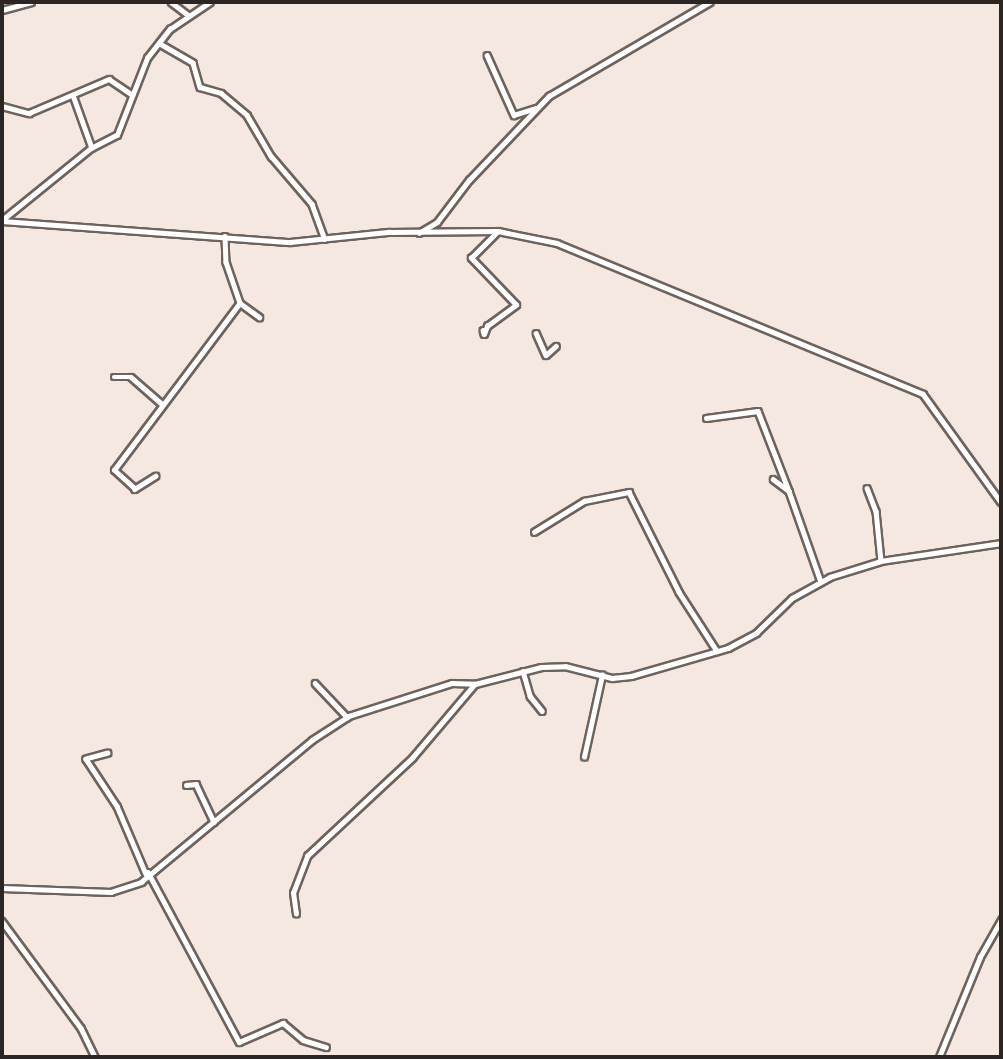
<!DOCTYPE html>
<html>
<head>
<meta charset="utf-8">
<style>
  body { margin:0 }
  #map { position:relative; width:1003px; height:1059px; overflow:hidden; background:#f5e8e0; font-family:Poppins,sans-serif }
  div>[style] { position:absolute }
  .roads { filter:drop-shadow(2px 0 #6e635c) drop-shadow(-2px 0 #6e635c) drop-shadow(0 2px #6e635c) drop-shadow(0 -2px #6e635c) }
  .street>* { height:4.5px; margin:-2.25px; padding:0 2.25px; transform-origin:2.25px; border-radius:2.25px; background:#fff }
  span { translate:-50% -50%; white-space:nowrap; text-align:center; line-height:1.15; -webkit-text-stroke:5px #fef6f2; paint-order:stroke }
  .frame { position:absolute; inset:0; border:4px solid #2b2624; pointer-events:none }
</style>
</head>
<body>
<div id="map">
  <div class="roads">
    <div class="street">
      <div style="left:171px;top:2px;width:21px;rotate:37deg"></div>
      <div style="left:2px;top:10px;width:30px;rotate:-15deg"></div>
      <div style="left:159px;top:43px;width:39px;rotate:30deg"></div>
      <div style="left:193px;top:63px;width:25px;rotate:74deg"></div>
      <div style="left:200px;top:87px;width:22px;rotate:16deg"></div>
      <div style="left:221px;top:93px;width:34px;rotate:40deg"></div>
      <div style="left:247px;top:115px;width:48px;rotate:59.7deg"></div>
      <div style="left:271px;top:156px;width:63px;rotate:49.5deg"></div>
      <div style="left:312px;top:204px;width:37px;rotate:70deg"></div>
      <div style="left:487px;top:55px;width:66px;rotate:65.8deg"></div>
      <div style="left:514px;top:115px;width:22px;rotate:-18deg"></div>
      <div style="left:73px;top:95px;width:56px;rotate:70.3deg"></div>
      <div style="left:2px;top:106px;width:28px;rotate:15deg"></div>
      <div style="left:29px;top:113px;width:87px;rotate:-23deg"></div>
      <div style="left:109px;top:79px;width:27px;rotate:34deg"></div>
      <div style="left:2px;top:220px;width:114px;rotate:-39deg"></div>
      <div style="left:91px;top:148px;width:29px;rotate:-27deg"></div>
      <div style="left:117px;top:135px;width:83px;rotate:-68.7deg"></div>
      <div style="left:147px;top:58px;width:37px;rotate:-52deg"></div>
      <div style="left:170px;top:29px;width:48px;rotate:-34deg"></div>
      <div style="left:2px;top:221px;width:289px;rotate:4.2deg"></div>
      <div style="left:290px;top:242px;width:100px;rotate:-5.8deg"></div>
      <div style="left:389px;top:232px;width:109px;rotate:-0.5deg"></div>
      <div style="left:498px;top:231px;width:60px;rotate:11.5deg"></div>
      <div style="left:557px;top:243px;width:396px;rotate:22.4deg"></div>
      <div style="left:923px;top:394px;width:133px;rotate:54.2deg"></div>
      <div style="left:419px;top:233px;width:21px;rotate:-31deg"></div>
      <div style="left:437px;top:222px;width:53px;rotate:-52.7deg"></div>
      <div style="left:469px;top:180px;width:116px;rotate:-46.4deg"></div>
      <div style="left:549px;top:96px;width:186px;rotate:-30.3deg"></div>
      <div style="left:225px;top:236px;width:26px;rotate:88deg"></div>
      <div style="left:226px;top:262px;width:43px;rotate:71.1deg"></div>
      <div style="left:240px;top:303px;width:24px;rotate:36deg"></div>
      <div style="left:483px;top:330px;width:4px;rotate:76deg"></div>
      <div style="left:484px;top:334px;width:9px;rotate:-69deg"></div>
      <div style="left:487px;top:326px;width:36px;rotate:-36deg"></div>
      <div style="left:516px;top:305px;width:65px;rotate:-133.8deg"></div>
      <div style="left:471px;top:258px;width:38px;rotate:-45deg"></div>
      <div style="left:536px;top:333px;width:24px;rotate:66deg"></div>
      <div style="left:546px;top:355px;width:13px;rotate:-42deg"></div>
      <div style="left:114px;top:377px;width:17px"></div>
      <div style="left:131px;top:377px;width:40px;rotate:41deg"></div>
      <div style="left:706px;top:418px;width:52px;rotate:-7.7deg"></div>
      <div style="left:758px;top:411px;width:86px;rotate:68.8deg"></div>
      <div style="left:156px;top:476px;width:25px;rotate:148deg"></div>
      <div style="left:135px;top:489px;width:28px;rotate:-138deg"></div>
      <div style="left:114px;top:470px;width:209px;rotate:-53deg"></div>
      <div style="left:773px;top:479px;width:20px;rotate:37deg"></div>
      <div style="left:789px;top:491px;width:96px;rotate:70.6deg"></div>
      <div style="left:867px;top:488px;width:25px;rotate:69deg"></div>
      <div style="left:876px;top:511px;width:50px;rotate:84.3deg"></div>
      <div style="left:534px;top:532px;width:59px;rotate:-31.8deg"></div>
      <div style="left:584px;top:501px;width:46px;rotate:-11.3deg"></div>
      <div style="left:629px;top:492px;width:112px;rotate:63.4deg"></div>
      <div style="left:679px;top:592px;width:70px;rotate:57.2deg"></div>
      <div style="left:523px;top:671px;width:26px;rotate:74deg"></div>
      <div style="left:530px;top:696px;width:19px;rotate:51deg"></div>
      <div style="left:315px;top:683px;width:47px;rotate:46.7deg"></div>
      <div style="left:108px;top:753px;width:23px;rotate:165deg"></div>
      <div style="left:86px;top:759px;width:56px;rotate:56.6deg"></div>
      <div style="left:117px;top:806px;width:74px;rotate:66.9deg"></div>
      <div style="left:584px;top:757px;width:84px;rotate:-77.6deg"></div>
      <div style="left:186px;top:785px;width:10px;rotate:-6deg"></div>
      <div style="left:196px;top:784px;width:42px;rotate:64.7deg"></div>
      <div style="left:148px;top:872px;width:193px;rotate:61.8deg"></div>
      <div style="left:239px;top:1042px;width:48px;rotate:-23.4deg"></div>
      <div style="left:283px;top:1023px;width:26px;rotate:40deg"></div>
      <div style="left:303px;top:1040px;width:24px;rotate:17deg"></div>
      <div style="left:2px;top:888px;width:109px;rotate:2.1deg"></div>
      <div style="left:111px;top:892px;width:32px;rotate:-18deg"></div>
      <div style="left:141px;top:882px;width:222px;rotate:-39.7deg"></div>
      <div style="left:312px;top:740px;width:44px;rotate:-33deg"></div>
      <div style="left:349px;top:716px;width:108px;rotate:-17.8deg"></div>
      <div style="left:452px;top:683px;width:23px;rotate:2deg"></div>
      <div style="left:475px;top:684px;width:68px;rotate:-14.4deg"></div>
      <div style="left:541px;top:667px;width:24px;rotate:-2deg"></div>
      <div style="left:565px;top:666px;width:49px;rotate:14.3deg"></div>
      <div style="left:612px;top:678px;width:19px;rotate:-6deg"></div>
      <div style="left:631px;top:676px;width:101px;rotate:-16.1deg"></div>
      <div style="left:728px;top:648px;width:32px;rotate:-28deg"></div>
      <div style="left:756px;top:633px;width:50px;rotate:-44.2deg"></div>
      <div style="left:792px;top:598px;width:43px;rotate:-28.9deg"></div>
      <div style="left:830px;top:577px;width:53px;rotate:-17.4deg"></div>
      <div style="left:881px;top:561px;width:121px;rotate:-8.5deg"></div>
      <div style="left:296px;top:914px;width:21px;rotate:-98deg"></div>
      <div style="left:293px;top:893px;width:40px;rotate:-69deg"></div>
      <div style="left:307px;top:856px;width:144px;rotate:-43deg"></div>
      <div style="left:412px;top:758px;width:96px;rotate:-49.7deg"></div>
      <div style="left:2px;top:921px;width:133px;rotate:53.6deg"></div>
      <div style="left:81px;top:1028px;width:32px;rotate:64deg"></div>
      <div style="left:939px;top:1057px;width:108px;rotate:-67.7deg"></div>
      <div style="left:980px;top:957px;width:43px;rotate:-60.4deg"></div>
    </div>
  </div>
  <div class="frame"></div>
</div>
</body>
</html>
